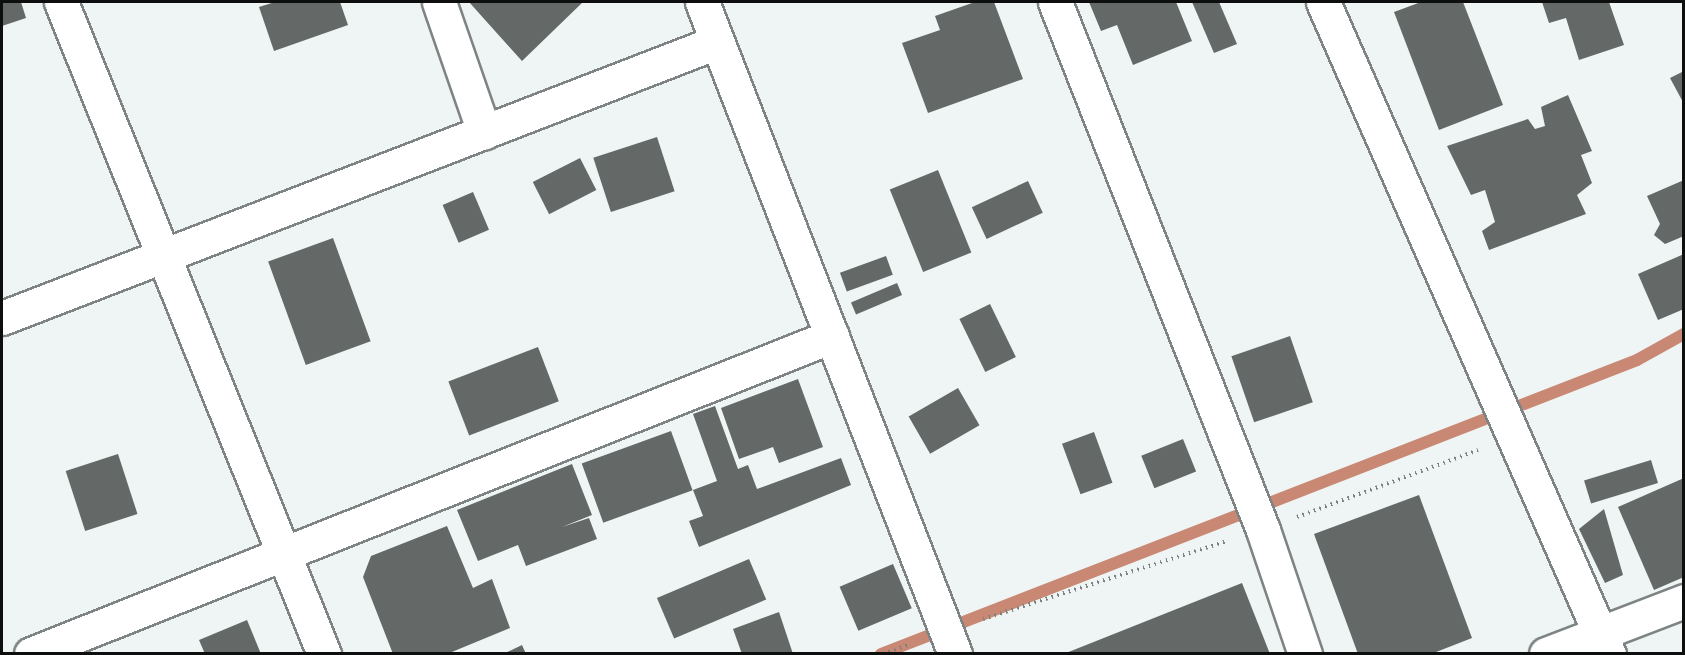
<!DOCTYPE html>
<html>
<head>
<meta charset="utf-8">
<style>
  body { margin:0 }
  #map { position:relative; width:1685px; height:655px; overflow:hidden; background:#eef5f4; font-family:"Sofia Sans Condensed",sans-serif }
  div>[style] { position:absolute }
  .stream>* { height:12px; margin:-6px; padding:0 6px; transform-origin:6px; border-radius:6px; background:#c98873 }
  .building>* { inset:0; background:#646968; transform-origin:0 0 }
  .path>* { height:4px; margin-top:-2px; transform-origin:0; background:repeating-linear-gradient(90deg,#7d8281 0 1.5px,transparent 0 6px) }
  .roads { filter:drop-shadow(2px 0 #7e8483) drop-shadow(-2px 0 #7e8483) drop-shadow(0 2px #7e8483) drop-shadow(0 -2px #7e8483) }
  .street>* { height:33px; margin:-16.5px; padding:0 16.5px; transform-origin:16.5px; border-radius:16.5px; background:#fff }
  span { translate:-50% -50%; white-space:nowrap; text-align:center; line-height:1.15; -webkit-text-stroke:4.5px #fff; paint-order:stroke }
  .frame { position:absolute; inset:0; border:3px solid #0d0f0f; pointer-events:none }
</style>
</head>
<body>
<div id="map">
  <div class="stream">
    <div style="left:881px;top:654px;width:811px;rotate:-21.25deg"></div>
    <div style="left:1637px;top:360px;width:54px;rotate:-29deg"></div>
  </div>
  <div class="building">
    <div style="clip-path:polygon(2px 2px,21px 2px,26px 18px,2px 26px)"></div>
    <div style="clip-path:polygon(275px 2px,340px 2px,348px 25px,274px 51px,259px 7px)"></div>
    <div style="clip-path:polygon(469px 2px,583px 2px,522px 61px)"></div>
    <div style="clip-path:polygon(975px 2px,994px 2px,1023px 79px,928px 113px,902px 43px,940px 30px,935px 16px)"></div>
    <div style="clip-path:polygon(1089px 2px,1176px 2px,1192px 41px,1133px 65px,1117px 25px,1101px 31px)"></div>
    <div style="clip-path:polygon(1192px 2px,1219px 2px,1237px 44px,1214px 53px)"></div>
    <div style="clip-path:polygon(1421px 2px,1463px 2px,1503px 105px,1439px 130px,1394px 12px)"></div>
    <div style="clip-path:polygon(1542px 2px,1609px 2px,1624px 45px,1579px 60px,1566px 18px,1549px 23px)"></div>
    <div style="clip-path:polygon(1684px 71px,1684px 104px,1670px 78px)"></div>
    <div style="clip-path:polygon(1568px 95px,1592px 151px,1581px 155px,1592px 183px,1577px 195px,1586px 214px,1489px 250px,1482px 231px,1495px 222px,1485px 190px,1471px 195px,1447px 146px,1528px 119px,1535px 129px,1545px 126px,1541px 107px)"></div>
    <div style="left:657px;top:137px;width:57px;height:67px;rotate:72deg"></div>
    <div style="left:580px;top:158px;width:36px;height:53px;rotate:63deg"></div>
    <div style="left:938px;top:170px;width:89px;height:52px;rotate:68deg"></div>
    <div style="clip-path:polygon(1684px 180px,1684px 236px,1665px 244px,1654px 235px,1660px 224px,1647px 196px)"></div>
    <div style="left:1028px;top:181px;width:35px;height:62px;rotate:65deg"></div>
    <div style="left:473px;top:192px;width:41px;height:33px;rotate:67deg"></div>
    <div style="left:333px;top:238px;width:110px;height:69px;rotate:70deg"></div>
    <div style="clip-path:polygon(1684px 254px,1684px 309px,1658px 320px,1638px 274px)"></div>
    <div style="left:886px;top:256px;width:20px;height:49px;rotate:70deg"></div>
    <div style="left:897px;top:283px;width:13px;height:50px;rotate:67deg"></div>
    <div style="left:990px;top:304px;width:59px;height:34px;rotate:64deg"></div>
    <div style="left:1290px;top:336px;width:70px;height:62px;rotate:71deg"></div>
    <div style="left:538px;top:347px;width:58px;height:96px;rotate:69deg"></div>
    <div style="clip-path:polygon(798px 379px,823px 447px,779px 463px,773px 447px,739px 459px,721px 408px)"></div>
    <div style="left:958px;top:388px;width:43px;height:57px;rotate:60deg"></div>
    <div style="clip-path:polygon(715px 406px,738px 469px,748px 465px,757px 489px,841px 458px,851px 485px,699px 547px,689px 521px,703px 516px,693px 490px,717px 481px,693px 414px)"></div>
    <div style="left:671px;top:431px;width:63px;height:95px;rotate:70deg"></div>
    <div style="left:1094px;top:432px;width:54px;height:34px;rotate:70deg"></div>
    <div style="left:1183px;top:439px;width:35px;height:45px;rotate:68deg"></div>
    <div style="left:118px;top:454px;width:63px;height:55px;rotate:72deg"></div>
    <div style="left:1651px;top:460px;width:24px;height:70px;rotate:73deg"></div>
    <div style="clip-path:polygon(572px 464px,592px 515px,562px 527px,589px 518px,597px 539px,526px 566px,518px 545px,478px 561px,457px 510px)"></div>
    <div style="clip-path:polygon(1684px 478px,1684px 577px,1654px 590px,1618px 507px)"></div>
    <div style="clip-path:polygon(1419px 495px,1472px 638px,1431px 654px,1358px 654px,1314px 534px)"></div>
    <div style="clip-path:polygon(1604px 509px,1623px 575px,1605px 583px,1579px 529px)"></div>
    <div style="clip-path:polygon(447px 526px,473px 588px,492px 579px,510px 628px,447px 654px,393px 654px,363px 577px,371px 556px)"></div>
    <div style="left:749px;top:559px;width:44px;height:100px;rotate:67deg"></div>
    <div style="left:893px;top:564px;width:48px;height:58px;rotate:67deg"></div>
    <div style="clip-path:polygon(1242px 583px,1270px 654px,1066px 654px,1066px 653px)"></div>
    <div style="clip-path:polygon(779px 612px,793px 654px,742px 654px,733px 629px)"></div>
    <div style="clip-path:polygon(247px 620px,261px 654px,205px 654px,199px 640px)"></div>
    <div style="clip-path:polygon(522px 645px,526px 654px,503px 654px)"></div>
  </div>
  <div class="path">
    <div style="left:1297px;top:517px;width:193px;rotate:-20.3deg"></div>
    <div style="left:983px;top:619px;width:256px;rotate:-17.7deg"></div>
    <div style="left:883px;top:654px;width:29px;rotate:-20deg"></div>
  </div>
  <div class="roads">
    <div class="street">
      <div style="left:61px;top:2px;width:703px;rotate:68.03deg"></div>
      <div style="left:439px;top:2px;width:138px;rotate:70.9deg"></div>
      <div style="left:702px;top:2px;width:699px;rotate:68.79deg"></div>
      <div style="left:1055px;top:2px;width:567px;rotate:68.5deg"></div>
      <div style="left:1263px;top:530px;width:131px;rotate:71.3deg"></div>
      <div style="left:1323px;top:2px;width:712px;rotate:66.32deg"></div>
      <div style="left:2px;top:318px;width:766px;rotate:-21.11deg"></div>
      <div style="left:31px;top:654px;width:862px;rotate:-21.65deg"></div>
      <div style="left:1546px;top:654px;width:148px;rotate:-21deg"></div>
    </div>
  </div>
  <div class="frame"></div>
</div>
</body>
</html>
